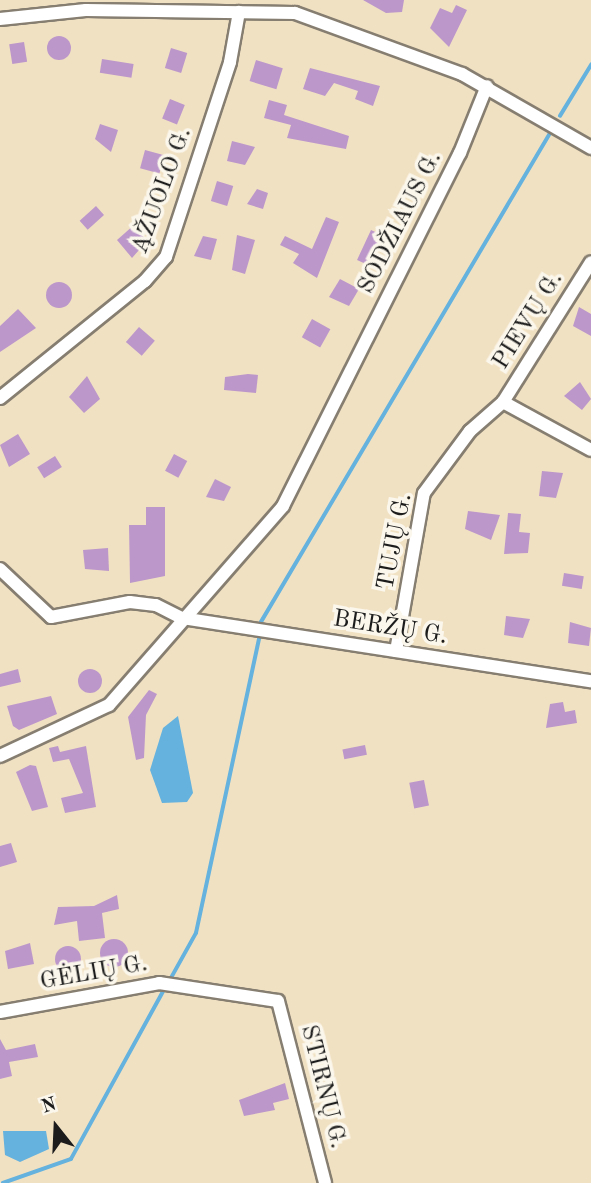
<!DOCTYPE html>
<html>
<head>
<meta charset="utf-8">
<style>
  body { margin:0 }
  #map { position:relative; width:591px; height:1183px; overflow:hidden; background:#f1e1c3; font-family:"Old Standard TT",serif }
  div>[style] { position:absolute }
  .water>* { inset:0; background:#64b2dd }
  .stream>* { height:3.5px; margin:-1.75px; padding:0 1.75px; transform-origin:1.75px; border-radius:1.75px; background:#64b2dd }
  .building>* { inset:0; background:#bc97ca; transform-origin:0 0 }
  .round { border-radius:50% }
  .roads { filter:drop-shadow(2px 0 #867e70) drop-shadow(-2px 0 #867e70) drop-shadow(0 2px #867e70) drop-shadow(0 -2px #867e70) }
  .minor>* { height:12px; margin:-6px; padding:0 6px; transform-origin:6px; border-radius:6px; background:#fff }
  span { translate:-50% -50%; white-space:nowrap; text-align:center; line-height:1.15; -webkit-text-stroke:7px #fbf7ec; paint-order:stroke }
  .street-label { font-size:24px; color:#1c1c1c }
  .north { position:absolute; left:21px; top:1092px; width:70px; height:70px; -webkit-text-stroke:5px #fbf7ec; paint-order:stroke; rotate:342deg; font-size:19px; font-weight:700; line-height:28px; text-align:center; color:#1c1c1c }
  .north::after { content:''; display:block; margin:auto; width:24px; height:32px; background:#1c1c1c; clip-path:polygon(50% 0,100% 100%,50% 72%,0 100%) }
</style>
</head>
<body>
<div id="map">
  <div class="water">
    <div style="clip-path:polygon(178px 716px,193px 793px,187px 802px,162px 803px,150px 770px,163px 728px)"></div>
    <div style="clip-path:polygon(3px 1131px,46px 1131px,49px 1149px,20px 1162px,5px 1155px)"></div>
  </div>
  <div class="stream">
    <div style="left:560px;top:116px;width:60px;rotate:-58.7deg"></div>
    <div style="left:261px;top:622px;width:566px;rotate:-59.4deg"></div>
    <div style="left:171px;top:978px;width:51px;rotate:-60.9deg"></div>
    <div style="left:196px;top:933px;width:302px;rotate:-77.9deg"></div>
    <div style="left:3px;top:1183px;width:72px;rotate:-19.4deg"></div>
    <div style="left:71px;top:1159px;width:193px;rotate:-61.2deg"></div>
  </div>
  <div class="building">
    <div style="clip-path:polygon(363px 0,404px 0,402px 12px,386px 13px)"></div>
    <div style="clip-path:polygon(456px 5px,467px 10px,449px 47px,430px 28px,440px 8px,452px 13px)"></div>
    <div class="round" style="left:47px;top:36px;width:24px;height:24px"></div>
    <div style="left:24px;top:42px;width:20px;height:15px;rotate:81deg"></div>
    <div style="left:171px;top:48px;width:17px;height:21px;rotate:17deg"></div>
    <div style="left:102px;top:59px;width:32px;height:14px;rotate:9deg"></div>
    <div style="left:256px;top:60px;width:28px;height:22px;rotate:17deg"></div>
    <div style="clip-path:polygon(310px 68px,380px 86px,373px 106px,355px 99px,358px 91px,334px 83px,325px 96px,303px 89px)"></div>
    <div style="left:170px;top:99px;width:16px;height:21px;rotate:22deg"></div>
    <div style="clip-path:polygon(269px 100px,287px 105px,284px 115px,349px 136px,346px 149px,287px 138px,291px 125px,264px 118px)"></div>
    <div style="clip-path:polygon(100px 124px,118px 130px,111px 152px,95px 139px)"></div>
    <div style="clip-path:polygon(232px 141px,255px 147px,245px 165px,227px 161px)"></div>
    <div style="left:145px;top:150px;width:20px;height:19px;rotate:15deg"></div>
    <div style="left:217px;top:181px;width:17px;height:21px;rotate:17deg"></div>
    <div style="clip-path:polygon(257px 189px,268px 193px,263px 209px,247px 204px)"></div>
    <div style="left:96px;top:206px;width:12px;height:22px;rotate:48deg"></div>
    <div style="clip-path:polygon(326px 217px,339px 222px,317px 278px,293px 263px,299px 254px,280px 245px,285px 236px,312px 249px)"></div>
    <div style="clip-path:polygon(134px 225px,147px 241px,132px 258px,117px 240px)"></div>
    <div style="left:371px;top:230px;width:14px;height:33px;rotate:25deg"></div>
    <div style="clip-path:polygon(237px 235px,255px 240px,245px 274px,232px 270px)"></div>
    <div style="clip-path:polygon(203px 236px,217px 239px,211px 260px,194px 256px)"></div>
    <div style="clip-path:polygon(340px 279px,359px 289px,349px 306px,329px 297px)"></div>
    <div class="round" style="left:46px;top:282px;width:26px;height:26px"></div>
    <div style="clip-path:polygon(579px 307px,591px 314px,591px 336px,573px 326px)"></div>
    <div style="clip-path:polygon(18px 309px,36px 328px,0 352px,0 326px)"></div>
    <div style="left:312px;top:319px;width:21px;height:21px;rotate:29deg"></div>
    <div style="left:139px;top:327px;width:21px;height:20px;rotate:41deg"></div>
    <div style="clip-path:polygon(248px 374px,258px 375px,256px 393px,224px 390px,225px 377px)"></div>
    <div style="clip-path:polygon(87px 376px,100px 399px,84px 413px,69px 397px)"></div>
    <div style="clip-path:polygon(580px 382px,591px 399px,582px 410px,564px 396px)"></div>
    <div style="clip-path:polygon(18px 434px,30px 454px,9px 467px,0 445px)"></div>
    <div style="left:174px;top:454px;width:15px;height:19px;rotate:28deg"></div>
    <div style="left:55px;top:456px;width:13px;height:21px;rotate:58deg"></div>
    <div style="clip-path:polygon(542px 471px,563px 473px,556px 498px,539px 496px)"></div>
    <div style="clip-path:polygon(215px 479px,231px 487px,224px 501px,206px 497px)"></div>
    <div style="clip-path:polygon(146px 507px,165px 507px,165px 576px,130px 583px,129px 525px,146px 525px)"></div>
    <div style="clip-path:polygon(468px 511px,500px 515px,491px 540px,465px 529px)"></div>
    <div style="clip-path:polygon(508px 513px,521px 514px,519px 532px,530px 533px,528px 553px,504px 554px)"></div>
    <div style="clip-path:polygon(108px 548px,109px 571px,85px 569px,83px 550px)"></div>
    <div style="left:564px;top:573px;width:20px;height:13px;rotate:9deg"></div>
    <div style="clip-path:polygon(506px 616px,530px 619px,523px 638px,504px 635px)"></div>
    <div style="clip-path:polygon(570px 622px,591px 628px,589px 646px,568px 643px)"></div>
    <div class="round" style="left:78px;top:669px;width:24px;height:24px"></div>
    <div style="clip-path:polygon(18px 669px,21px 682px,0 687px,0 674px)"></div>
    <div style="clip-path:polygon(149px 690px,157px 694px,146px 715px,144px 758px,136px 760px,128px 717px)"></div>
    <div style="clip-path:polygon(51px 696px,57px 714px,19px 730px,13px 726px,7px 706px)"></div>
    <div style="clip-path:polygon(563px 702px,565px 712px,575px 710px,577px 723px,546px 728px,550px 704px)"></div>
    <div style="left:365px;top:745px;width:10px;height:23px;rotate:79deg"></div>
    <div style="clip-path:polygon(58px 746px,60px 752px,86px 746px,96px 807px,65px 813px,61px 798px,83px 793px,69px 759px,53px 762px,49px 748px)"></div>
    <div style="clip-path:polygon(30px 765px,36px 766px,48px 807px,32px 811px,16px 772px)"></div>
    <div style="left:424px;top:780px;width:26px;height:15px;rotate:79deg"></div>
    <div style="clip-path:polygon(11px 843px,17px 862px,0 867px,0 846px)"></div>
    <div style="clip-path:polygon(117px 895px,119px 909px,102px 913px,105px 938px,79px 941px,77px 921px,54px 925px,58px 907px,94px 906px)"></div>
    <div class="round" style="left:100px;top:939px;width:28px;height:28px"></div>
    <div style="clip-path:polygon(30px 943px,34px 964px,8px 969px,5px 951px)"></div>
    <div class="round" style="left:55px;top:946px;width:26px;height:26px"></div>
    <div style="clip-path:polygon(0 1039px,6px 1050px,35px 1044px,38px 1057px,9px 1062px,12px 1076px,0 1079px)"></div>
    <div style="clip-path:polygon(285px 1083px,289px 1099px,273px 1103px,275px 1110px,244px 1116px,239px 1100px)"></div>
  </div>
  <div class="roads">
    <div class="minor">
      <div style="left:0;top:19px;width:86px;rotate:-6deg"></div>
      <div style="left:86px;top:10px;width:209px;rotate:0.8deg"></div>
      <div style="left:295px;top:13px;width:178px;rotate:20.1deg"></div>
      <div style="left:462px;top:74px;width:149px;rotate:29.8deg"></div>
      <div style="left:0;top:398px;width:186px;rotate:-38.9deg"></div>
      <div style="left:145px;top:281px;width:32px;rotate:-49deg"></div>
      <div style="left:166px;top:257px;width:205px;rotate:-71.8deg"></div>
      <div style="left:230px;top:62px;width:51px;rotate:-79.8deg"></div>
      <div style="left:503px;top:402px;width:165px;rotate:-57.8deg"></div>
      <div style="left:0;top:569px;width:70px;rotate:43.3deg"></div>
      <div style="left:51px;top:617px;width:80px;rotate:-10.8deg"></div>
      <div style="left:130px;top:602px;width:26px;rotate:7deg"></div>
      <div style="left:156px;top:605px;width:29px;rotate:27deg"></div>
      <div style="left:182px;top:618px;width:414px;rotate:8.8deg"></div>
      <div style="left:396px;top:651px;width:160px;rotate:-80deg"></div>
      <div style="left:424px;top:493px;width:77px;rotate:-53.4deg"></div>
      <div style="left:470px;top:431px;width:44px;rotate:-41.3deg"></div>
      <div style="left:503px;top:402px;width:100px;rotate:28.6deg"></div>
      <div style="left:0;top:756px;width:120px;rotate:-25.1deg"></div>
      <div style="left:109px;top:705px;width:264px;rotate:-48.8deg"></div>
      <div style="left:283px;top:506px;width:395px;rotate:-63.4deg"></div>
      <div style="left:460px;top:153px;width:72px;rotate:-68.1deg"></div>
      <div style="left:0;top:1012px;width:162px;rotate:-10.3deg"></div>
      <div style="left:159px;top:983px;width:120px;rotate:8.6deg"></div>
      <div style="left:278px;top:1001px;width:188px;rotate:75.5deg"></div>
    </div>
  </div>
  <div class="street-label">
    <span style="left:163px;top:191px;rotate:-70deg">ĄŽUOLO G.</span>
    <span style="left:401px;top:223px;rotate:-63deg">SODŽIAUS G.</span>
    <span style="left:529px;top:321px;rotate:-58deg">PIEVŲ G.</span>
    <span style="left:396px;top:542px;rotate:-79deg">TUJŲ G.</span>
    <span style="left:390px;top:629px;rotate:9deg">BERŽŲ G.</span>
    <span style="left:94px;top:974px;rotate:-10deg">GĖLIŲ G.</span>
    <span style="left:322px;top:1087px;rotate:76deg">STIRNŲ G.</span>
  </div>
  <div class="north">N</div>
</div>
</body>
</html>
